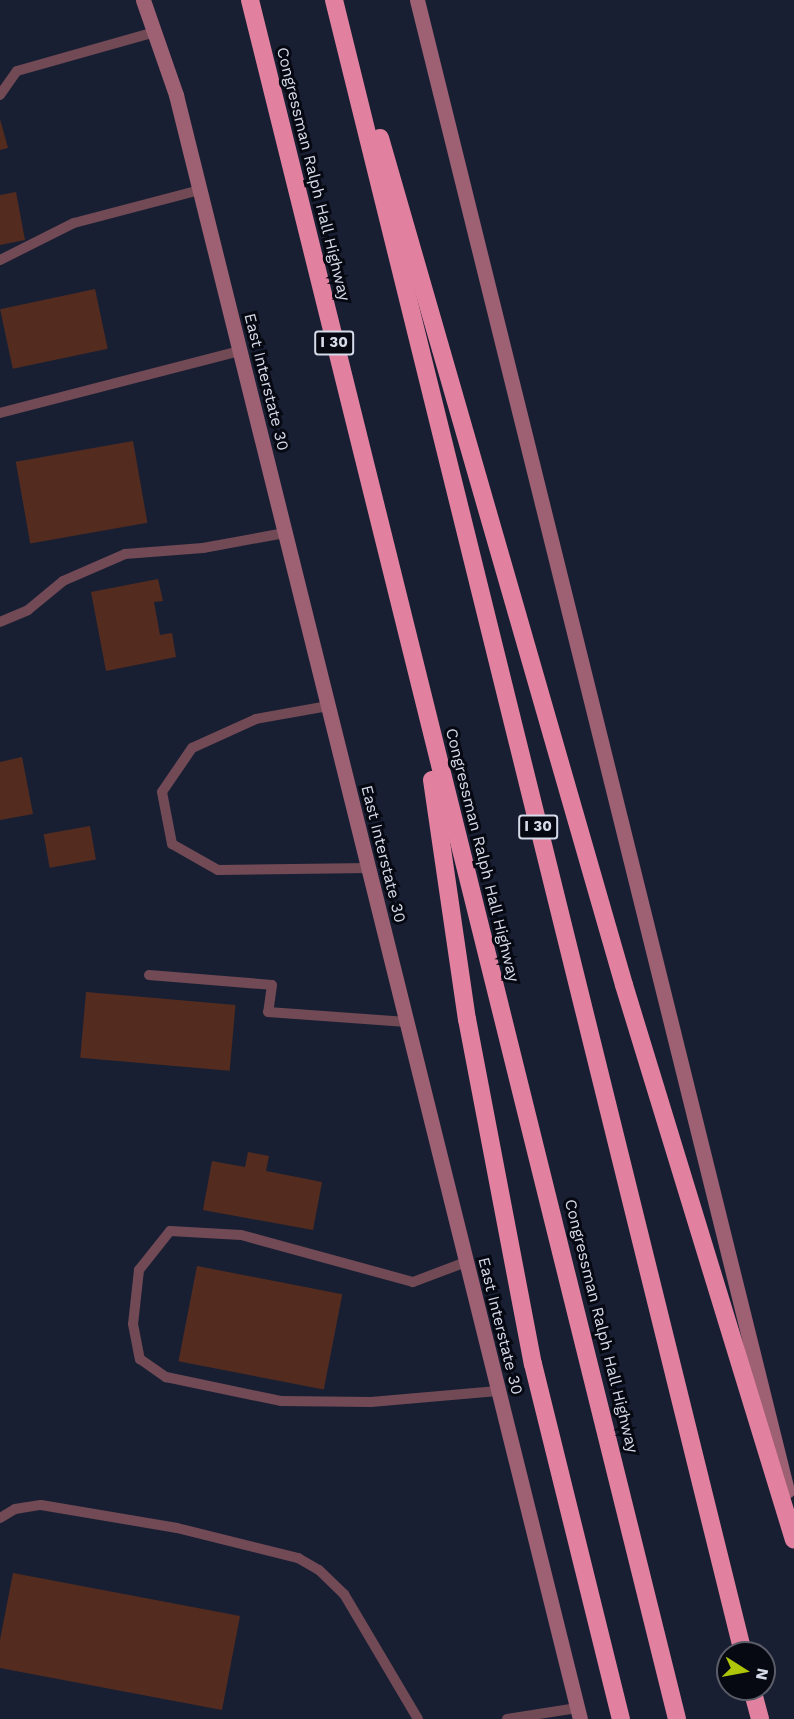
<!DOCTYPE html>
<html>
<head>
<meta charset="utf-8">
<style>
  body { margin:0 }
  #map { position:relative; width:794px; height:1719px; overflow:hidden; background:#191f33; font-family:"Work Sans",sans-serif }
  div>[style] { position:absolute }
  .building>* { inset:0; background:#532c1f; transform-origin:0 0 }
  .lane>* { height:10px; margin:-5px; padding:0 5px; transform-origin:5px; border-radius:5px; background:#714a55 }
  .secondary>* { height:15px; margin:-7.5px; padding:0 7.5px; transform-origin:7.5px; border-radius:7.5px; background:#9e6173 }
  .highway>* { height:18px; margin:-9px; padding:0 9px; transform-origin:9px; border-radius:9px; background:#e2819f }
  span { translate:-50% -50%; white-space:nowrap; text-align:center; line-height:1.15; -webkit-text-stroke:6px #070912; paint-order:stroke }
  .shield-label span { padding:2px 4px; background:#070912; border:2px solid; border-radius:4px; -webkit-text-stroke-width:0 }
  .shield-label { font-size:15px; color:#d6dbe9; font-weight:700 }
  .street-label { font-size:16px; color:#d6dbe9 }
  .north { position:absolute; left:716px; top:1641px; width:60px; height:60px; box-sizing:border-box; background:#070912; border:2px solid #5a5d68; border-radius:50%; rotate:101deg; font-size:16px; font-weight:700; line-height:24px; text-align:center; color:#d6dbe9 }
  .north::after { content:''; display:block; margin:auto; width:21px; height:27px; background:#aec509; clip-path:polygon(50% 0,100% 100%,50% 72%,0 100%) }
</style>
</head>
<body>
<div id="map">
  <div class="building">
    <div style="clip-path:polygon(0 119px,8px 148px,0 150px)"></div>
    <div style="clip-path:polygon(16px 192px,25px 240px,0 245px,0 195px)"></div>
    <div style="left:95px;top:289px;width:61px;height:97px;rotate:78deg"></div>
    <div style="left:133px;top:441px;width:83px;height:119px;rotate:80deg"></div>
    <div style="clip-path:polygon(158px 579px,163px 601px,154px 602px,160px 635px,172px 633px,176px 657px,106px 671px,91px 592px)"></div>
    <div style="clip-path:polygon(22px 757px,33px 814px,0 820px,0 762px)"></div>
    <div style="left:90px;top:826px;width:34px;height:47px;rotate:80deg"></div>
    <div style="left:86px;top:992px;width:150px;height:66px;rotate:5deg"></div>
    <div style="clip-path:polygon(248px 1152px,269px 1156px,266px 1171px,322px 1182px,313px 1230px,203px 1210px,212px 1161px,245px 1167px)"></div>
    <div style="left:197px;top:1266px;width:148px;height:97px;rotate:11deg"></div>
    <div style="clip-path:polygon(13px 1573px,240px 1616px,222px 1710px,0 1668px,0 1640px)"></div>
  </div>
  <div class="lane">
    <div style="left:0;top:95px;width:29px;rotate:-55deg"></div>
    <div style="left:17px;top:71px;width:143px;rotate:-15.8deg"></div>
    <div style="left:0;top:260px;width:83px;rotate:-26.6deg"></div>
    <div style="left:74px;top:223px;width:130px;rotate:-14.7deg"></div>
    <div style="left:0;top:413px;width:248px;rotate:-14.5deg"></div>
    <div style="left:0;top:622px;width:30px;rotate:-23deg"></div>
    <div style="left:28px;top:610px;width:45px;rotate:-39.6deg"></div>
    <div style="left:63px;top:581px;width:68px;rotate:-23.5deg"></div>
    <div style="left:125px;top:554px;width:78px;rotate:-4.4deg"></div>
    <div style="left:203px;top:548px;width:83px;rotate:-10.4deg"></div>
    <div style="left:328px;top:706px;width:73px;rotate:169.8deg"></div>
    <div style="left:256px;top:719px;width:70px;rotate:155.6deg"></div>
    <div style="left:192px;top:748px;width:53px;rotate:124.3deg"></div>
    <div style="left:162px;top:792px;width:53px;rotate:79.1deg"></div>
    <div style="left:172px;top:844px;width:53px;rotate:29.5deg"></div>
    <div style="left:218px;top:870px;width:151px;rotate:-0.8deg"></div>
    <div style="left:149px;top:975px;width:123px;rotate:4.6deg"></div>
    <div style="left:272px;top:985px;width:27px;rotate:98deg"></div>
    <div style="left:268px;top:1012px;width:139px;rotate:4.1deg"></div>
    <div style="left:466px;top:1262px;width:57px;rotate:159.3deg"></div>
    <div style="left:413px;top:1282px;width:178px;rotate:-164.7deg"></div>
    <div style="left:241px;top:1235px;width:71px;rotate:-176.8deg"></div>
    <div style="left:170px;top:1231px;width:50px;rotate:128.5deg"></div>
    <div style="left:139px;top:1270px;width:54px;rotate:96.3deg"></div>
    <div style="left:133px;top:1324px;width:36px;rotate:79deg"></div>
    <div style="left:140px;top:1359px;width:32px;rotate:35deg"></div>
    <div style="left:166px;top:1377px;width:117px;rotate:11.8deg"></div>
    <div style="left:281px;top:1401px;width:90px;rotate:0.6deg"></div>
    <div style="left:371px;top:1402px;width:127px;rotate:-5deg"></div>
    <div style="left:0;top:1518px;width:17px;rotate:-31deg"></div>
    <div style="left:15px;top:1509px;width:26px;rotate:-9deg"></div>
    <div style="left:41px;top:1505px;width:138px;rotate:9.6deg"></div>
    <div style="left:177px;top:1528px;width:125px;rotate:13.9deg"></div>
    <div style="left:298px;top:1558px;width:24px;rotate:30deg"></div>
    <div style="left:319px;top:1570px;width:35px;rotate:44deg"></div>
    <div style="left:344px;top:1594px;width:145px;rotate:59.4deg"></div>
    <div style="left:507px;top:1719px;width:71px;rotate:-8.9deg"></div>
  </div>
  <div class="secondary">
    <div style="left:143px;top:0;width:101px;rotate:70.8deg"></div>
    <div style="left:176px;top:95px;width:1673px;rotate:76.03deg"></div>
    <div style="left:417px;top:0;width:1536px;rotate:76.06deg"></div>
  </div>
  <div class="highway">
    <div style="left:250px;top:0;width:1771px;rotate:76.05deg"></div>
    <div style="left:334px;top:0;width:1703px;rotate:76.1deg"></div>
    <div style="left:380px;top:138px;width:881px;rotate:73.93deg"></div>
    <div style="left:624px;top:985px;width:580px;rotate:72.97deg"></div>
    <div style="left:432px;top:780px;width:242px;rotate:81.7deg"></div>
    <div style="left:467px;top:1019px;width:351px;rotate:79.2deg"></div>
    <div style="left:533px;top:1364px;width:366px;rotate:76.1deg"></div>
    <div style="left:752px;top:1689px;width:31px;rotate:75deg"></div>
  </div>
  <div class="shield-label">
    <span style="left:334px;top:343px">I 30</span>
    <span style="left:538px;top:827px">I 30</span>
  </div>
  <div class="street-label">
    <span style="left:313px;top:174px;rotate:76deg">Congressman Ralph Hall Highway</span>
    <span style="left:266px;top:382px;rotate:76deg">East Interstate 30</span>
    <span style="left:383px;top:854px;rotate:76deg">East Interstate 30</span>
    <span style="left:482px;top:855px;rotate:76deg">Congressman Ralph Hall Highway</span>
    <span style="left:500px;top:1326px;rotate:76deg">East Interstate 30</span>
    <span style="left:601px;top:1326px;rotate:76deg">Congressman Ralph Hall Highway</span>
  </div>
  <div class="north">N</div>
</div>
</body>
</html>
